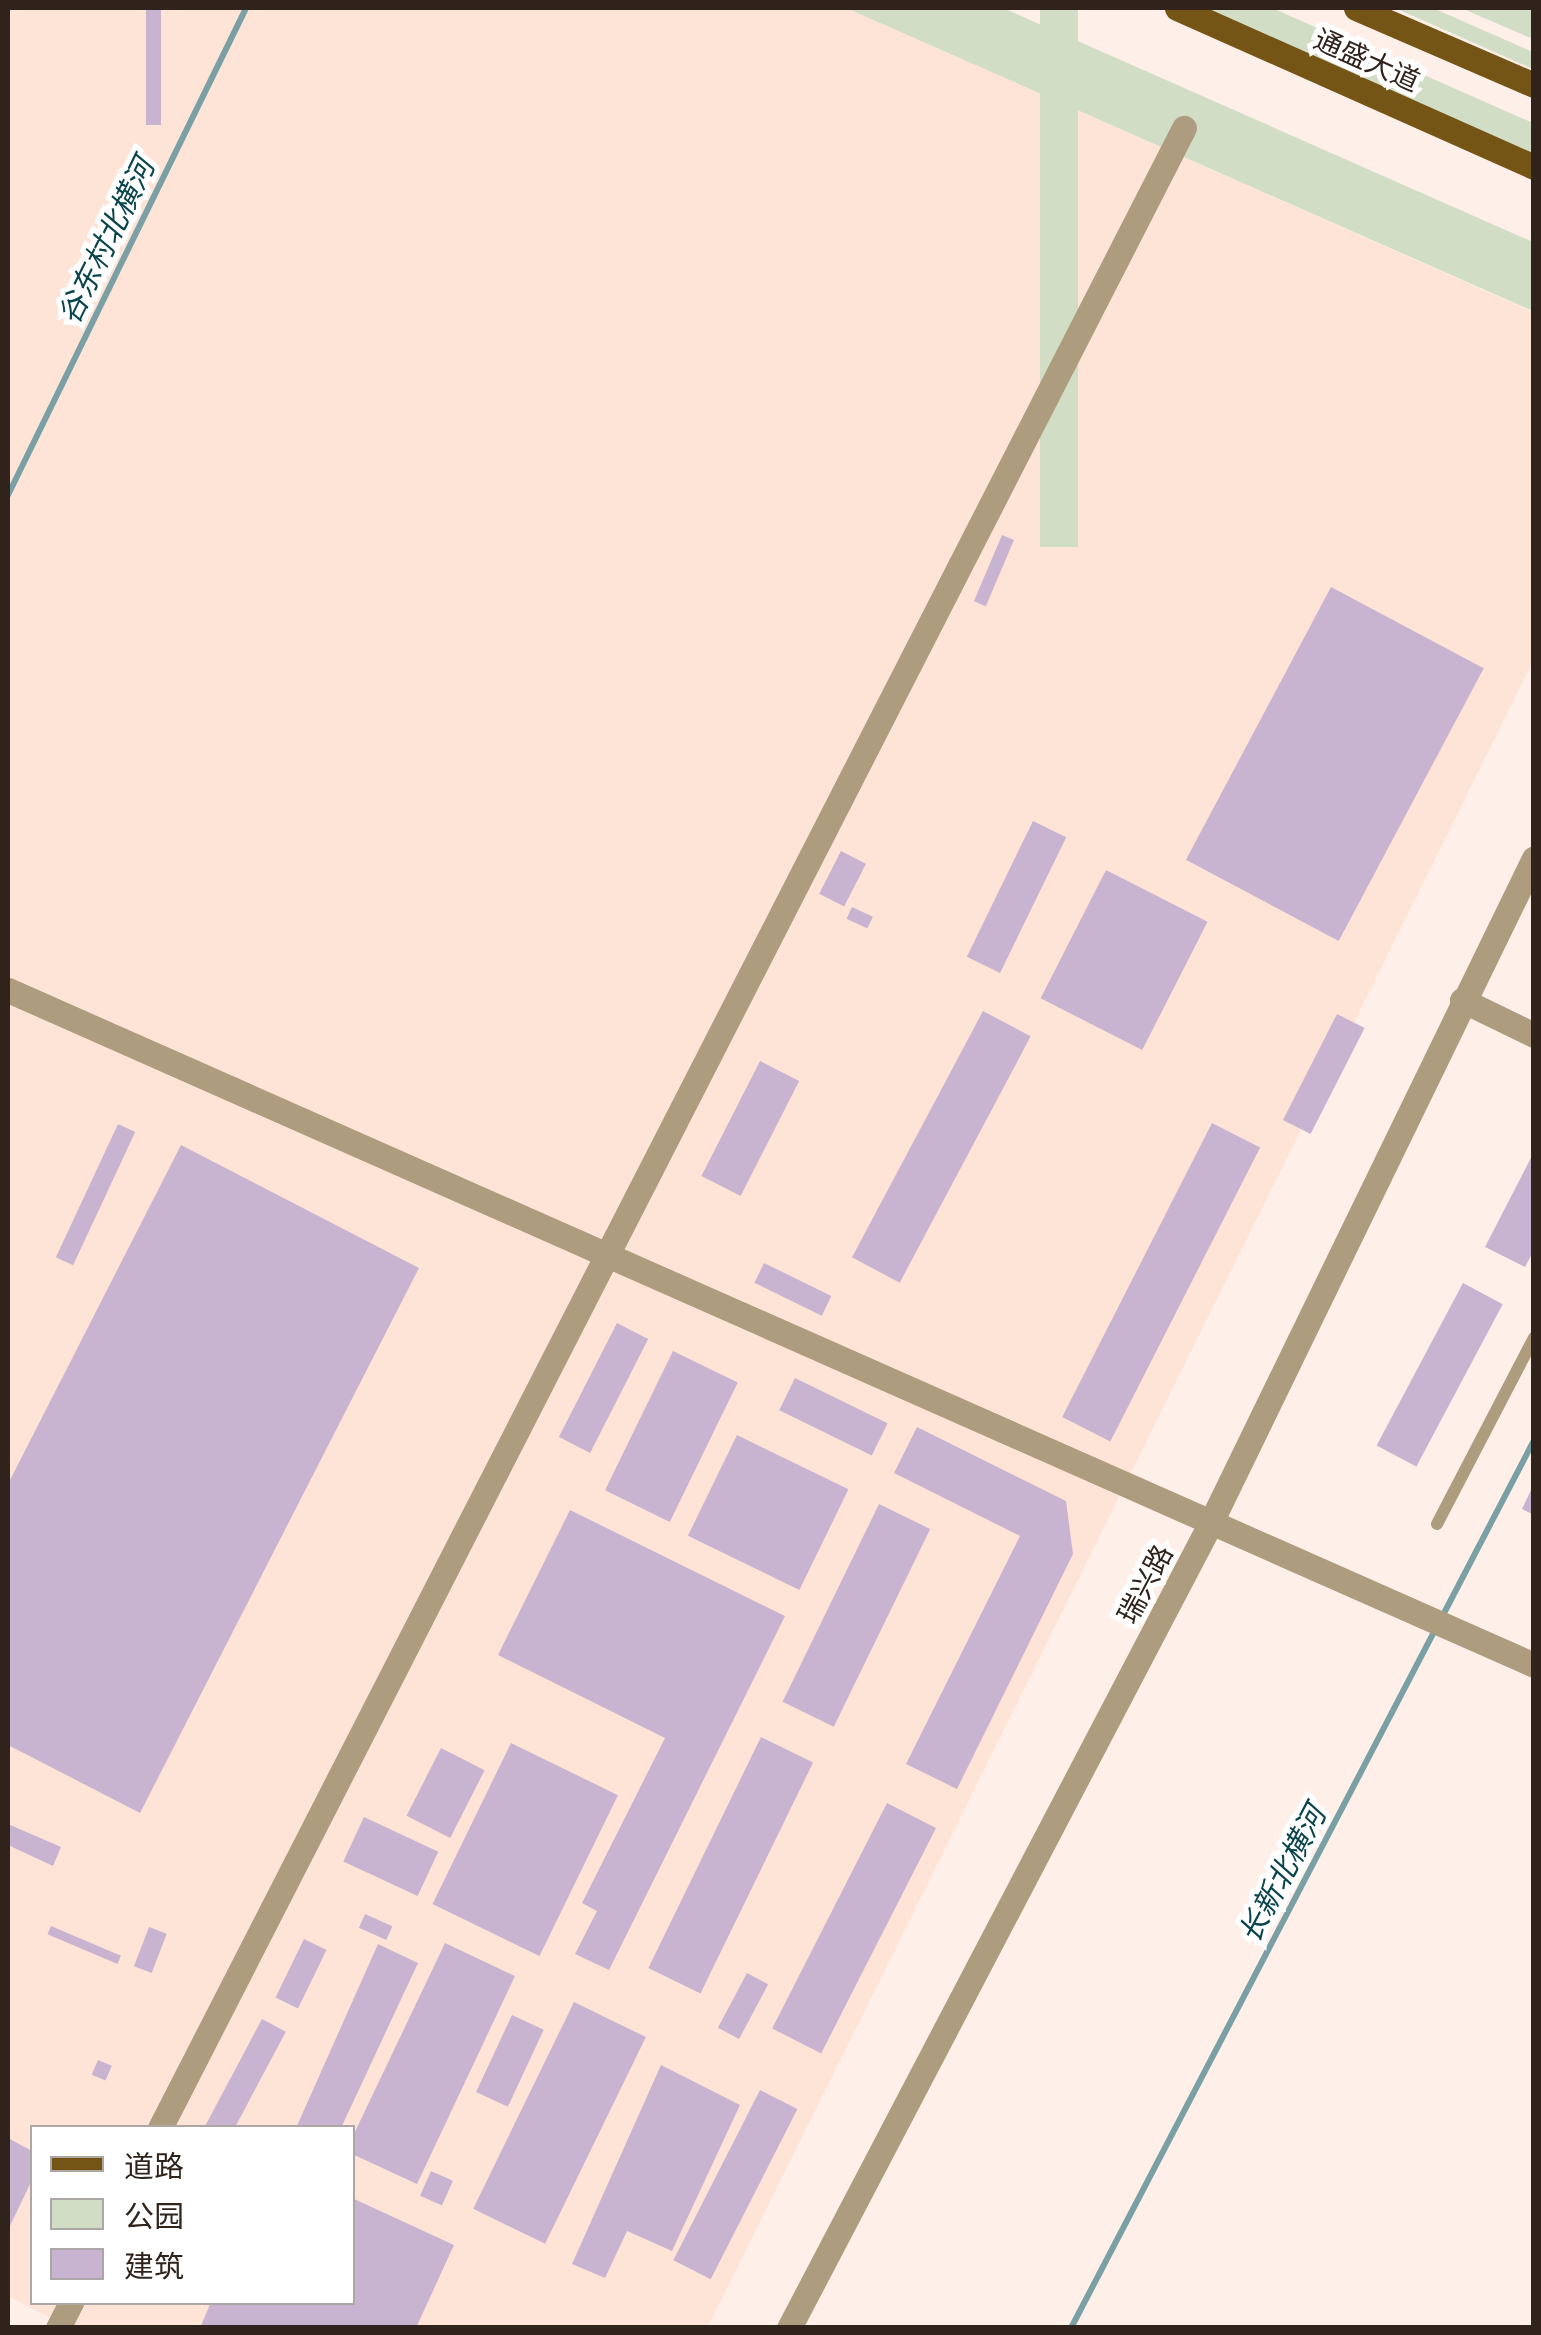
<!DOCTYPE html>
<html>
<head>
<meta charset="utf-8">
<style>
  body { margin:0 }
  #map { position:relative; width:1541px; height:2335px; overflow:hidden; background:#feefe8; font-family:"Asap Condensed","Noto Sans SC",sans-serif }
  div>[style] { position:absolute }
  .built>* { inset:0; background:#fee4d7 }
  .green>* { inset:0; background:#d2ddc6; transform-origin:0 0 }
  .stream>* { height:6px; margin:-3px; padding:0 3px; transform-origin:3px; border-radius:3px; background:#7aa0a6 }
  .building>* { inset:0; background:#c8b4d1; transform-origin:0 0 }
  .service>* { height:12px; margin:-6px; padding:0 6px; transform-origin:6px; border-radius:6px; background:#ae9c7f }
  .minor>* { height:25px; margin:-12.5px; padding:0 12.5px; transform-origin:12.5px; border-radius:12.5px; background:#ae9c7f }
  .tertiary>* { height:25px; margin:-12.5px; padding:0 12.5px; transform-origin:12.5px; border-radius:12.5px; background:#ae9c7f }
  .primary>* { height:25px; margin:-12.5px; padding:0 12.5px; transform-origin:12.5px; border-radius:12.5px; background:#745516 }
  span { translate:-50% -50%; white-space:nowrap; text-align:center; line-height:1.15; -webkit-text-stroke:10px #fff; paint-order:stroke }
  .street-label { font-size:28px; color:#2f231c }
  .water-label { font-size:30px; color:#0a454d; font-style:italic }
  .frame { position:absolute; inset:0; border:10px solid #2f231c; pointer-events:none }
  .legend { position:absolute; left:30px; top:2125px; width:325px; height:180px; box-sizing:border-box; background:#fff; border:2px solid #aca7a4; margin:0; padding:12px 18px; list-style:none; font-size:30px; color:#2f231c }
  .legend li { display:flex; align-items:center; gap:20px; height:50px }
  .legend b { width:50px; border:2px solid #aca7a4 }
</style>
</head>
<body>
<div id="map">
  <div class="built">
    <div style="clip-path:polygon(evenodd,8px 8px,846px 8px,1533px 312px,1533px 661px,708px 2327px,70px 2328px,8px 2296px,8px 8px,32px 2128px,352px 2128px,352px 2302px,32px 2302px,32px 2128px)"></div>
  </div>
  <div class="green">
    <div style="clip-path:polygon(846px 8px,1003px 8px,1533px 242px,1533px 311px)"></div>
    <div style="left:1040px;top:8px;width:38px;height:539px"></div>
    <div style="clip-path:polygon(1203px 8px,1272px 8px,1533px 123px,1533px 153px)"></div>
    <div style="clip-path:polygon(1395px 8px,1433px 8px,1533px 52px,1533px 69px)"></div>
    <div style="clip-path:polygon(1461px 8px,1533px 8px,1533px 39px)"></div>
  </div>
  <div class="stream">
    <div style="left:8px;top:495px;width:542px;rotate:-63.95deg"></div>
    <div style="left:1442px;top:1617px;width:199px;rotate:-62.5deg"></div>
    <div style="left:1071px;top:2328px;width:789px;rotate:-62.46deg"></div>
  </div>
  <div class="building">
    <div style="left:146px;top:8px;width:15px;height:117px"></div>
    <div style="left:1002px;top:535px;width:13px;height:72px;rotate:23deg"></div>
    <div style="left:1331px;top:587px;width:173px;height:309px;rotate:28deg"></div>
    <div style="left:1033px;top:821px;width:37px;height:151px;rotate:26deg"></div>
    <div style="left:841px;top:851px;width:28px;height:48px;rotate:27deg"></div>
    <div style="left:1106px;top:870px;width:114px;height:144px;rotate:27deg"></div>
    <div style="left:852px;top:907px;width:23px;height:13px;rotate:25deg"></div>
    <div style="left:983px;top:1011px;width:54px;height:279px;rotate:28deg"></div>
    <div style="left:1337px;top:1014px;width:31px;height:119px;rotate:27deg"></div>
    <div style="left:760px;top:1061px;width:44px;height:129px;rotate:27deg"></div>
    <div style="left:1212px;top:1123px;width:54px;height:330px;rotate:27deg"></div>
    <div style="left:118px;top:1124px;width:19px;height:147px;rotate:25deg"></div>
    <div style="clip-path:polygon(181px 1145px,419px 1268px,140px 1813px,8px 1745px,8px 1484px)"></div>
    <div style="clip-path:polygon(1534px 1152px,1534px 1250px,1525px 1267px,1485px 1247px)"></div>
    <div style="left:764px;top:1263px;width:75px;height:22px;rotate:26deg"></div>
    <div style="left:1463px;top:1283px;width:45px;height:184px;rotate:28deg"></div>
    <div style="left:617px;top:1323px;width:35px;height:128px;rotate:27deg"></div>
    <div style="left:673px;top:1351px;width:72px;height:155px;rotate:26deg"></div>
    <div style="left:795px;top:1378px;width:103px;height:36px;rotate:26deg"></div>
    <div style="clip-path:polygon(917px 1427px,1066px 1501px,1073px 1554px,957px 1789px,906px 1764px,1020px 1536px,894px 1473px)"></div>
    <div style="left:737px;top:1435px;width:124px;height:112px;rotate:26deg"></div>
    <div style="clip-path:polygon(1534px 1484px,1534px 1515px,1522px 1509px)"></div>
    <div style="left:879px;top:1504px;width:57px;height:220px;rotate:26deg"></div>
    <div style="clip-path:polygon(570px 1510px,785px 1616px,609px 1970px,575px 1954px,597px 1911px,582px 1903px,665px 1738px,498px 1655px)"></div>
    <div style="left:761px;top:1737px;width:58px;height:257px;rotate:26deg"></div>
    <div style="left:511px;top:1743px;width:119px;height:179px;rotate:26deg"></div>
    <div style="left:441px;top:1748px;width:49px;height:76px;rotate:27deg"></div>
    <div style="left:887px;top:1803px;width:55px;height:253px;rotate:27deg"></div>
    <div style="left:364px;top:1817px;width:82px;height:49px;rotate:25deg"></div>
    <div style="clip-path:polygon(8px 1824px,61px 1847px,53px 1866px,8px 1845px)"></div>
    <div style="left:365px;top:1914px;width:30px;height:15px;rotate:24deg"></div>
    <div style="left:51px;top:1926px;width:76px;height:9px;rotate:23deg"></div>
    <div style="left:149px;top:1927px;width:19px;height:42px;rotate:21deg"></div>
    <div style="left:304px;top:1939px;width:25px;height:65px;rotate:26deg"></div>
    <div style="clip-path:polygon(445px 1943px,515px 1976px,417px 2184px,352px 2154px,352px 2138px)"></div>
    <div style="clip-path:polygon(378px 1944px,418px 1963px,341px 2128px,296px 2128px)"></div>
    <div style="left:747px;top:1973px;width:24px;height:62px;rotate:28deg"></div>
    <div style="left:574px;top:2002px;width:80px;height:230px;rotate:26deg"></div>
    <div style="left:512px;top:2015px;width:35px;height:85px;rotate:25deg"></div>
    <div style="left:262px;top:2019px;width:27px;height:122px;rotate:28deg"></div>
    <div style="left:98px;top:2060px;width:15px;height:16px;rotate:23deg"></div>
    <div style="clip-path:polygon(661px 2065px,740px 2105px,672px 2251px,627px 2231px,605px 2278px,572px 2264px)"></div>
    <div style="left:760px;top:2090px;width:42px;height:191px;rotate:27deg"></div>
    <div style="clip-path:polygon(8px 2138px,32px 2151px,32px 2180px,8px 2230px)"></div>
    <div style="left:431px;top:2171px;width:24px;height:27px;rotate:24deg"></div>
    <div style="clip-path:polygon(352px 2198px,454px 2245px,416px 2328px,200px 2328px,211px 2302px,352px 2302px)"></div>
  </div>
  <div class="service">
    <div style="left:1437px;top:1524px;width:210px;rotate:-62.5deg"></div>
  </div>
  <div class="minor">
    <div style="left:1462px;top:1000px;width:80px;rotate:25.9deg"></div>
    <div style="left:160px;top:2128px;width:2247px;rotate:-62.89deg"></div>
    <div style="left:58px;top:2328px;width:29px;rotate:-63deg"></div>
  </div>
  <div class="tertiary">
    <div style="left:8px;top:990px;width:1669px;rotate:23.86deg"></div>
    <div style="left:789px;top:2328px;width:910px;rotate:-62.36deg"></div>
    <div style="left:1211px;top:1522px;width:738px;rotate:-64.06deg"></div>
  </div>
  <div class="primary">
    <div style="left:1177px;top:8px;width:391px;rotate:24deg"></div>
    <div style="left:1356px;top:8px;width:194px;rotate:23.4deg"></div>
  </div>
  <div class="street-label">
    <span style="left:1367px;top:60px;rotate:24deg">通盛大道</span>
    <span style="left:1145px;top:1584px;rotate:-62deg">瑞兴路</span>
  </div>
  <div class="water-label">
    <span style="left:106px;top:241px;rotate:-64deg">谷东村北横河</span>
    <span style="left:1282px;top:1874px;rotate:-62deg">长新北横河</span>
  </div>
  <div class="frame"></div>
  <ul class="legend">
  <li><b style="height:12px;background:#745516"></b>道路</li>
  <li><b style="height:28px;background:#d2ddc6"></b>公园</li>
  <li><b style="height:28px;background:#c8b4d1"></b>建筑</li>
  </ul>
</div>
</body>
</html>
